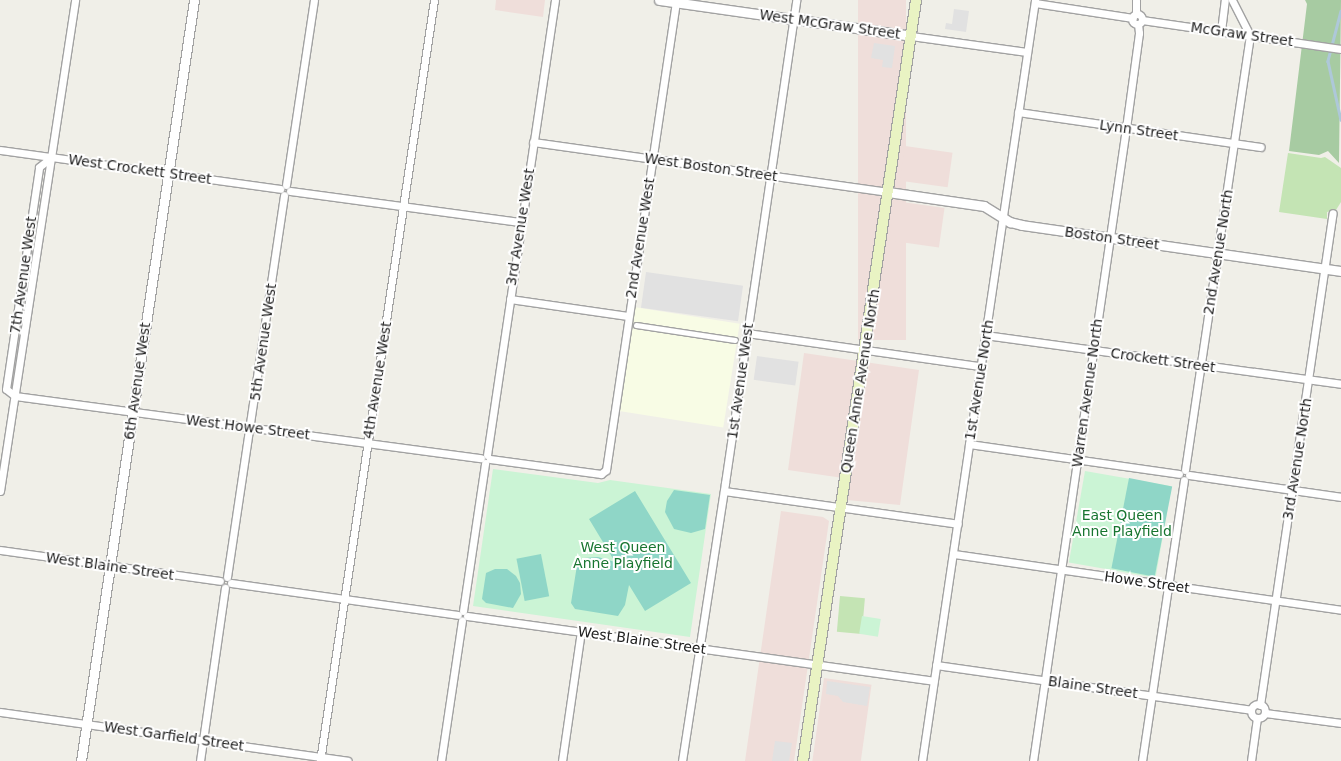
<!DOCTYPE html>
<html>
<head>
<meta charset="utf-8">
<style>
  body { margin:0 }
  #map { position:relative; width:1341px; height:761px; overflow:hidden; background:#f0efe8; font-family:"DejaVu Sans",sans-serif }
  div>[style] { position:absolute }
  .commercial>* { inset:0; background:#efdeda; transform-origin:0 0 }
  .education>* { inset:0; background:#f8fce5; transform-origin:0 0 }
  .grass>* { inset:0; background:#c4e4b4; transform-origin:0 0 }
  .forest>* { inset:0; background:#a7cba2 }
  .park>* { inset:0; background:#cbf4d5; transform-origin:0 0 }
  .pitch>* { inset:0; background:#8fd6c7; transform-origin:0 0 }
  .parking>* { inset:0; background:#e1e1e1; transform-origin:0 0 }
  .stream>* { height:2.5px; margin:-1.25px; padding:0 1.25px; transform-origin:1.25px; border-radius:1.25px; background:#aec8d9 }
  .roads { filter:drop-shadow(1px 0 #a2a2a2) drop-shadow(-1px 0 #a2a2a2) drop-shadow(0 1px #a2a2a2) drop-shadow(0 -1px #a2a2a2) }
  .pedestrian>* { height:5px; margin:-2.5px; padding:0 2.5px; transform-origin:2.5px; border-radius:2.5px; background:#fff }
  .minor>* { height:7px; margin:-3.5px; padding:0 3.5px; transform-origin:3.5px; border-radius:3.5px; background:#fff }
  .minor>.ring { margin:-3.5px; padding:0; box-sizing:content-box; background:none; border:7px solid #fff; border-radius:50% }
  .tertiary>* { height:9px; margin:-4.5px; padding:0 4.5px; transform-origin:4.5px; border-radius:4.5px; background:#fff }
  .secondary>* { height:10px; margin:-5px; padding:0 5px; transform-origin:5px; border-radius:5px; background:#e9f3c3 }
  span { translate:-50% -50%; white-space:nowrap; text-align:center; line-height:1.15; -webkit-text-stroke:4px #fff; paint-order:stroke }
  .street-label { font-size:14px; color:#212121 }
  .park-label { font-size:14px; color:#187530 }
</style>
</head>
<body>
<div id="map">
  <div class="commercial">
    <div style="clip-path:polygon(496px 0,545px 0,543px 17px,495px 10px)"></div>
    <div style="left:858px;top:0;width:48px;height:340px"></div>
    <div style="left:905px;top:146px;width:48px;height:35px;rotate:8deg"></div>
    <div style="left:895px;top:201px;width:50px;height:40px;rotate:8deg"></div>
    <div style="clip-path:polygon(804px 353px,919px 370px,900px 505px,847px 500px,850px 479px,788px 470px)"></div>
    <div style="clip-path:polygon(781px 511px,823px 517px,829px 521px,794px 761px,745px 761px)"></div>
    <div style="left:824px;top:678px;width:48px;height:84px;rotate:8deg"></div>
  </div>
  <div class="education">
    <div style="left:634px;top:307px;width:107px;height:105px;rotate:9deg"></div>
  </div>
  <div class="grass">
    <div style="clip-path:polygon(1288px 153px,1321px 158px,1325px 157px,1341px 168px,1341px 202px,1336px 210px,1327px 212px,1327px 219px,1279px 212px)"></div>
    <div style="left:840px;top:596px;width:25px;height:36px;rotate:5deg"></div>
  </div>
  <div class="forest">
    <div style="clip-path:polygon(1305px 0,1341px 0,1339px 163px,1328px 151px,1319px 155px,1289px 151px,1307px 4px)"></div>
  </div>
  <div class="park">
    <div style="clip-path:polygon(493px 469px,598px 483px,610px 480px,711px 494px,690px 637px,473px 606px)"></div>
    <div style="left:1085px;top:471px;width:88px;height:93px;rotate:10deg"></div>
    <div style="left:862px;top:616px;width:19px;height:18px;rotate:9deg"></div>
  </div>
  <div class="pitch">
    <div style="left:1129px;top:478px;width:44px;height:92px;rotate:11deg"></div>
    <div style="clip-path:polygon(674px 490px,710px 495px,705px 529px,691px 533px,674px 529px,665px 512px,667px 501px)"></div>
    <div style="clip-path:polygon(635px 491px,691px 583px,645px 611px,629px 585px,625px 605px,618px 616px,575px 609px,571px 603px,577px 565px,584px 558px,598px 557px,615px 562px,589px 519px)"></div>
    <div style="left:541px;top:554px;width:43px;height:25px;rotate:79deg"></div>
    <div style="clip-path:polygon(495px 569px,507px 569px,516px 576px,520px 583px,521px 594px,513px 608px,486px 603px,482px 599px,486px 573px)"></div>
  </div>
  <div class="parking">
    <div style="clip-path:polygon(954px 9px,969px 11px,966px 32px,945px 29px,946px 23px,952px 24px)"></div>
    <div style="clip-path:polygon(874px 43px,895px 46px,892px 68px,882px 67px,883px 60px,871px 58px)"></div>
    <div style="left:646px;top:272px;width:98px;height:36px;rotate:8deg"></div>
    <div style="left:757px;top:356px;width:42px;height:24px;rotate:8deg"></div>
    <div style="clip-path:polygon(827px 681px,870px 687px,867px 706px,843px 702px,838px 696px,826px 694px)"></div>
    <div style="clip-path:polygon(775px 741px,792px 743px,789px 761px,772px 761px)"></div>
  </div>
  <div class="stream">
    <div style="left:1341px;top:11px;width:52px;rotate:104.6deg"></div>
    <div style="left:1328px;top:61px;width:60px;rotate:77.6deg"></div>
  </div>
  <div class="roads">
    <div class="pedestrian">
      <div style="left:636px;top:325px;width:100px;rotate:8.6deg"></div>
    </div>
    <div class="minor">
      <div style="left:1136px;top:0;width:14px;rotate:90deg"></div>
      <div style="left:1232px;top:0;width:39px;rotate:63deg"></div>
      <div style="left:1035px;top:3px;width:99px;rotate:8.7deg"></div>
      <div class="ring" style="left:1132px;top:14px;width:3px;height:3px"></div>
      <div style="left:1142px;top:20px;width:201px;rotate:8.3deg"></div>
      <div style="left:1221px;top:31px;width:31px;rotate:-83deg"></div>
      <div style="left:911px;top:36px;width:117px;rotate:7.9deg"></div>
      <div style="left:1018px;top:112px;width:245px;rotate:8.2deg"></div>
      <div style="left:533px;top:142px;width:359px;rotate:8deg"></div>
      <div style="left:0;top:150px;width:283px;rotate:7.9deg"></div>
      <div style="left:286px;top:185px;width:187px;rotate:-81.4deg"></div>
      <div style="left:290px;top:191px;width:232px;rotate:7.7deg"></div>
      <div style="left:510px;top:299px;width:119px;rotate:8.2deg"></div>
      <div style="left:747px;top:333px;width:235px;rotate:8.1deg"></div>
      <div style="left:985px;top:335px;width:359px;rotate:7.8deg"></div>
      <div style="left:15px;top:396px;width:470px;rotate:7.6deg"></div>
      <div style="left:15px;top:396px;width:11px;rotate:-142deg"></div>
      <div style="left:6px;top:389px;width:224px;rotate:-81.5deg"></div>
      <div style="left:39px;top:167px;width:16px;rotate:-38deg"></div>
      <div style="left:969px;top:444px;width:212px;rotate:8.1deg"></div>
      <div style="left:487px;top:455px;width:460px;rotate:-81.5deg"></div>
      <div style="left:490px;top:459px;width:112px;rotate:7.7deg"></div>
      <div style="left:601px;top:474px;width:6px;rotate:-39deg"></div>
      <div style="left:606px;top:470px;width:473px;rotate:-81.5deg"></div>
      <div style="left:1185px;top:470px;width:440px;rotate:-81.5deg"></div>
      <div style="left:1189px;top:475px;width:154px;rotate:8.2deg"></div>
      <div style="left:0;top:491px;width:497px;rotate:-81.3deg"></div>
      <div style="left:724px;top:491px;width:236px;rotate:8deg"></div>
      <div style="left:0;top:550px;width:222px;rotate:8deg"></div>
      <div style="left:954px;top:554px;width:391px;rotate:8.2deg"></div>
      <div style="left:227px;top:577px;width:386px;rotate:-81.5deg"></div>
      <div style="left:231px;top:583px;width:229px;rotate:8deg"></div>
      <div style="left:463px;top:611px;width:150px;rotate:-81.5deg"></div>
      <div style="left:467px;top:616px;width:471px;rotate:7.9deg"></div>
      <div style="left:936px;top:665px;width:318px;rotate:8.1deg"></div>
      <div class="ring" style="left:1251px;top:704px;width:7px;height:7px"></div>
      <div style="left:1260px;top:705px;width:497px;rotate:-81.6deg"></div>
      <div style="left:0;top:712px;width:351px;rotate:8deg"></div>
      <div style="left:1265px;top:713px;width:77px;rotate:7.5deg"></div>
      <div style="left:200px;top:761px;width:175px;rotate:-81.8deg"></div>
      <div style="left:320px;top:761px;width:769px;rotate:-81.48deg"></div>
      <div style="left:441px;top:761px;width:142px;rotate:-81.5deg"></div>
      <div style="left:562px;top:761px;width:131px;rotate:-81.7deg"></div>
      <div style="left:682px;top:761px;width:281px;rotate:-81.2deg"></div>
      <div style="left:725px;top:483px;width:488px;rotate:-81.6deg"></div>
      <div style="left:922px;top:761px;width:769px;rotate:-81.55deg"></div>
      <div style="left:1033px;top:761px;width:640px;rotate:-81.64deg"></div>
      <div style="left:1126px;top:128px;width:96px;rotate:-82.2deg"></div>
      <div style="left:1139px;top:33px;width:9px;rotate:-96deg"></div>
      <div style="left:1142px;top:761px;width:284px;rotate:-81.5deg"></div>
      <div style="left:1251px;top:761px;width:43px;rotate:-82.1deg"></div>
    </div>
    <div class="tertiary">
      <div style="left:659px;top:0;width:255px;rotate:8.1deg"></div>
      <div style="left:888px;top:192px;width:97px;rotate:8.3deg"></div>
      <div style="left:984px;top:206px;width:31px;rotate:32deg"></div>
      <div style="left:1010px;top:222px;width:12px;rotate:14deg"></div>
      <div style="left:1022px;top:225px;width:322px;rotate:8.2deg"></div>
      <div style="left:81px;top:761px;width:769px;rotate:-81.55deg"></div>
    </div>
    <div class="secondary">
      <div style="left:803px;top:761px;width:769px;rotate:-81.55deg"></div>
    </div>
  </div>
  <div class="street-label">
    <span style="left:830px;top:24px;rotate:8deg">West McGraw Street</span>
    <span style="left:1242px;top:34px;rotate:8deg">McGraw Street</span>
    <span style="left:1139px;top:130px;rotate:8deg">Lynn Street</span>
    <span style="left:711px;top:167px;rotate:8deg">West Boston Street</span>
    <span style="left:140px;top:169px;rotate:8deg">West Crockett Street</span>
    <span style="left:520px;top:227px;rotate:-81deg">3rd Avenue West</span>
    <span style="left:640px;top:238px;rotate:-81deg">2nd Avenue West</span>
    <span style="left:1112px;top:238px;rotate:8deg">Boston Street</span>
    <span style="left:1218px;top:252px;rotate:-81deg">2nd Avenue North</span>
    <span style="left:23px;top:275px;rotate:-82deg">7th Avenue West</span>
    <span style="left:263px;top:342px;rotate:-82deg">5th Avenue West</span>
    <span style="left:1163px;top:360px;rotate:8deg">Crockett Street</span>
    <span style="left:377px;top:380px;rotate:-81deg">4th Avenue West</span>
    <span style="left:979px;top:380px;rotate:-81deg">1st Avenue North</span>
    <span style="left:137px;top:381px;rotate:-82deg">6th Avenue West</span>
    <span style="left:740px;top:381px;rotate:-82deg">1st Avenue West</span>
    <span style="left:860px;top:381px;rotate:-81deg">Queen Anne Avenue North</span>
    <span style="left:1087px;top:393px;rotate:-82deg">Warren Avenue North</span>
    <span style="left:248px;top:427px;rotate:7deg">West Howe Street</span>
    <span style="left:1297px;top:459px;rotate:-81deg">3rd Avenue North</span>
    <span style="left:110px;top:566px;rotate:8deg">West Blaine Street</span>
    <span style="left:1147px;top:582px;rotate:8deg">Howe Street</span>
    <span style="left:642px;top:640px;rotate:8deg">West Blaine Street</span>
    <span style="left:1093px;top:687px;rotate:8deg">Blaine Street</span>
    <span style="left:174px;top:736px;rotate:8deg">West Garfield Street</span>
  </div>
  <div class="park-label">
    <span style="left:1122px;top:523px">East Queen<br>Anne Playfield</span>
    <span style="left:623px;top:555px">West Queen<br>Anne Playfield</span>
  </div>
</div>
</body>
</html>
